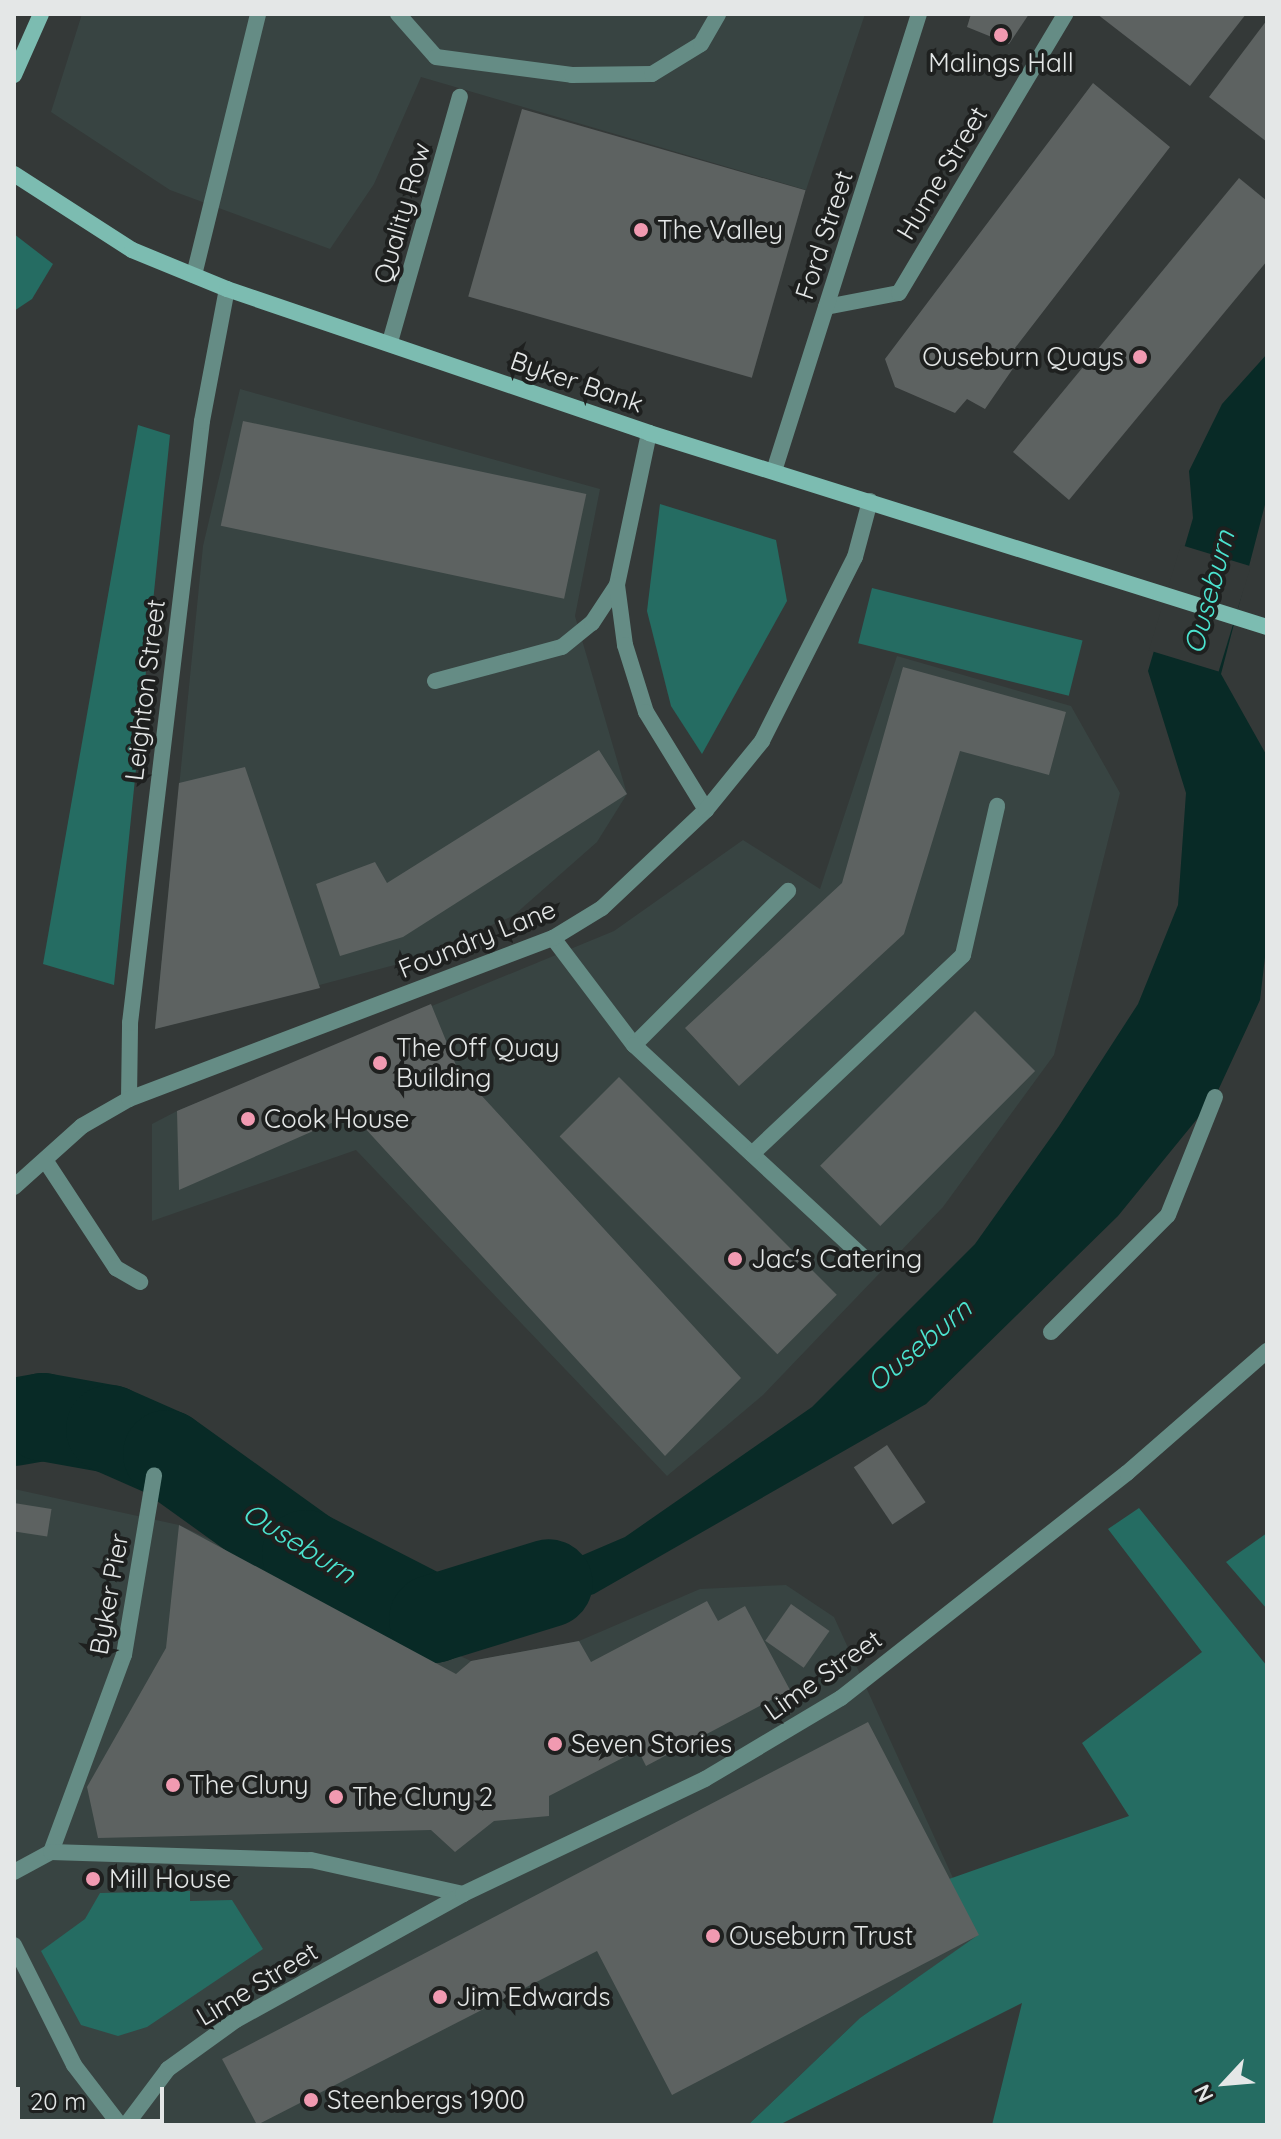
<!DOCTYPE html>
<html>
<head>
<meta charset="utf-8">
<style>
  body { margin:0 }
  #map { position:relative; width:1281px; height:2139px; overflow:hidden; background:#343938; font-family:Quicksand,sans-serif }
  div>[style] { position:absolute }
  .built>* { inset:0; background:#384442 }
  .green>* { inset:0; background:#256c62; transform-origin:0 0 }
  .water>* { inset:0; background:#082a26 }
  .pier>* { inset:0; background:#343938; transform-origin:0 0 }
  .river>* { height:88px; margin:-44px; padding:0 44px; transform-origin:44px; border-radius:44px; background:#082a26 }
  .building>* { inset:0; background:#5d6261; transform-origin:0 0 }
  .lane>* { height:16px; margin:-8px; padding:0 8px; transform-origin:8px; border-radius:8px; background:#658c85 }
  .street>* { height:16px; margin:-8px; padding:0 8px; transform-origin:8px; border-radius:8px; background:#658c85 }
  .secondary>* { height:16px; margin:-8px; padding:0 8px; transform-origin:8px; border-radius:8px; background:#7cbcb1 }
  .dots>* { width:22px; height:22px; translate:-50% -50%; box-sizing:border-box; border:4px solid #1e201f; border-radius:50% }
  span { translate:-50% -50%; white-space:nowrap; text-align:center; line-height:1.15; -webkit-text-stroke:8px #1e201f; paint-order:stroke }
  .poi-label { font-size:26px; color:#e4e7e7 }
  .left { translate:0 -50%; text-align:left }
  .right { translate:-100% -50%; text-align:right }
  .street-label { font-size:26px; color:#e4e7e7 }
  .water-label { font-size:28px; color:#4be3cf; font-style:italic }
  .frame { position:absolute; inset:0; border:16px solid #e4e7e7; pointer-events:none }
  .north { position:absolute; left:1185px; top:2043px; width:80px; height:80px; -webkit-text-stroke:6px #1e201f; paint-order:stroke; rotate:244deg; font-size:22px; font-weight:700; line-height:32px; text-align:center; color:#e4e7e7 }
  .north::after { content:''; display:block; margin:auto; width:28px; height:36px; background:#e4e7e7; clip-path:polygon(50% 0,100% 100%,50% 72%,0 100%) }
  .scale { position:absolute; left:16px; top:2087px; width:148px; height:36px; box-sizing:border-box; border:4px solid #e4e7e7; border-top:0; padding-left:10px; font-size:24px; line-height:28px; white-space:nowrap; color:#e4e7e7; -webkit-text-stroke:6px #1e201f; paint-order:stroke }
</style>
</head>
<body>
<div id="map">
  <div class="built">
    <div style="clip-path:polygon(82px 14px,865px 14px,806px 190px,421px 77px,374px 184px,330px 249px,170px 190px,51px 112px)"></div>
    <div style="clip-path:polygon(240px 389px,600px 489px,575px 616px,627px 794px,597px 842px,513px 916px,402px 963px,155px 1029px,203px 546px)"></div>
    <div style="clip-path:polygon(897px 656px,1071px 706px,1120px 793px,1054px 1055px,943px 1207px,763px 1395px,667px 1476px,356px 1150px,152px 1221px,152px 1124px,177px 1111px,614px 931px,743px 840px,820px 889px)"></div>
    <div style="clip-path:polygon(14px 1489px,179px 1525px,471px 1661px,579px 1641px,700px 1589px,786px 1585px,834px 1617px,979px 1935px,860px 2018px,748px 2125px,14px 2125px)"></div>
  </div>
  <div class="green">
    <div style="clip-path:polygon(14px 234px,53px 264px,32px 299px,14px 311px)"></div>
    <div style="clip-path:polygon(138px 425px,170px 435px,114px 985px,43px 964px)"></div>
    <div style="clip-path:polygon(660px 504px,776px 540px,787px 601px,702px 754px,671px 706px,647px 611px)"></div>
    <div style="left:872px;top:588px;width:217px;height:57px;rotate:14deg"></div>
    <div style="clip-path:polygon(1139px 1508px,1267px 1666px,1267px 2125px,992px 2125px,1022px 2003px,779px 2125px,748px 2125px,860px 2018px,978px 1935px,949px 1879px,1129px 1816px,1082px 1743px,1202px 1652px,1108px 1529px)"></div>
    <div style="clip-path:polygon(1267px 1533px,1267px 1609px,1226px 1562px)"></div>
    <div style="clip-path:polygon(190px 1891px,190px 1901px,232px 1900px,263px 1949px,147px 2027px,118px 2036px,81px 2025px,41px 1951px,85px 1919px,100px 1893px)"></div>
  </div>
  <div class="water">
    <div style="clip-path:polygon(1267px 354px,1267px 497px,1221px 674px,1267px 756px,1267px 940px,1260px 1000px,1215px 1097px,1118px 1216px,926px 1404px,594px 1594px,493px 1626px,433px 1619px,625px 1537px,812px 1407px,975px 1244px,1059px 1126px,1138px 1004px,1178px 905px,1186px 793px,1148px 671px,1193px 518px,1189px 471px,1222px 404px)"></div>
  </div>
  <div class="pier">
    <div style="left:1181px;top:545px;width:73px;height:110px;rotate:17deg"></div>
  </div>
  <div class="river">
    <div style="left:14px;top:1422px;width:29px;rotate:-10deg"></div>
    <div style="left:43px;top:1417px;width:68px;rotate:10.2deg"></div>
    <div style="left:110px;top:1429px;width:62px;rotate:23.7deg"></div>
    <div style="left:167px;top:1454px;width:171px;rotate:35.7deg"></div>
    <div style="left:306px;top:1554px;width:143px;rotate:27.1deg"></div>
    <div style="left:433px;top:1619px;width:121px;rotate:-17.2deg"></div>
  </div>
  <div class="building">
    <div style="clip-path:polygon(971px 14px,1029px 14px,1009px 44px,967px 27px)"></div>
    <div style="clip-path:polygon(1097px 14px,1246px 14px,1190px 86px)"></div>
    <div style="clip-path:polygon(1267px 20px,1267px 142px,1209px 97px)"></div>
    <div style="clip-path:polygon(1093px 83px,1170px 147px,1015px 348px,1023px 354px,985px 409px,967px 399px,955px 413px,895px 387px,885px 359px)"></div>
    <div style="left:522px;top:109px;width:295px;height:195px;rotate:16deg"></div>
    <div style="clip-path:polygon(1239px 178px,1267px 201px,1267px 261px,1069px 500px,1013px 452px)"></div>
    <div style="left:243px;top:421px;width:351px;height:107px;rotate:12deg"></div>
    <div style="clip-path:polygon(903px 667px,1066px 712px,1049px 775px,960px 751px,904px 934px,739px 1086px,685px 1028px,842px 883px)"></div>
    <div style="clip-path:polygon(599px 750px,627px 794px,403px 937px,340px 956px,316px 884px,375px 862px,387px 883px)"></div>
    <div style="clip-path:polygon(245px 767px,320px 988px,155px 1029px,179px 783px)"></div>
    <div style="clip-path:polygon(431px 1004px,458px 1070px,741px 1378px,665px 1456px,352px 1114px,179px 1190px,177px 1111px)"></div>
    <div style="left:975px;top:1011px;width:85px;height:219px;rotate:45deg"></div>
    <div style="left:619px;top:1077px;width:308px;height:84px;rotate:45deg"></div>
    <div style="left:887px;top:1445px;width:69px;height:40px;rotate:56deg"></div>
    <div style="left:14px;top:1503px;width:38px;height:28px;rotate:9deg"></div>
    <div style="clip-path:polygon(179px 1525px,456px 1674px,471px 1661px,579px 1641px,591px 1662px,707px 1601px,718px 1621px,745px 1606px,790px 1690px,646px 1766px,638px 1750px,549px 1796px,549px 1816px,494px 1821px,455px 1852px,431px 1830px,98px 1838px,87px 1787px,166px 1648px)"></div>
    <div style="left:791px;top:1604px;width:47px;height:45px;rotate:35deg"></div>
    <div style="clip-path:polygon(868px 1722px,979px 1935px,672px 2095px,597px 1951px,257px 2125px,222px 2059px)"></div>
  </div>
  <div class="lane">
    <div style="left:398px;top:14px;width:57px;rotate:48.5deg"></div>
    <div style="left:436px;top:57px;width:137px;rotate:7.5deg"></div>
    <div style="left:572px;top:75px;width:80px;rotate:-0.7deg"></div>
    <div style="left:652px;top:74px;width:57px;rotate:-31.5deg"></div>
    <div style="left:701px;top:44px;width:34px;rotate:-60deg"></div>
    <div style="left:194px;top:275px;width:269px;rotate:-76.2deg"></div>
    <div style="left:435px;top:681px;width:131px;rotate:-15deg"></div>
    <div style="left:562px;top:647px;width:38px;rotate:-39deg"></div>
    <div style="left:592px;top:623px;width:45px;rotate:-56.7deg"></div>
    <div style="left:634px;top:1045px;width:218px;rotate:-45deg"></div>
    <div style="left:47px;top:1163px;width:126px;rotate:56.7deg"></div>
    <div style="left:116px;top:1268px;width:28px;rotate:30deg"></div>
    <div style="left:1051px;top:1332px;width:165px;rotate:-45deg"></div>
    <div style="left:1168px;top:1215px;width:127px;rotate:-68.3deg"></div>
    <div style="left:51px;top:1852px;width:210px;rotate:-69.7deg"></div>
    <div style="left:124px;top:1655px;width:182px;rotate:-80.5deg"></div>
    <div style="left:14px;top:1872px;width:42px;rotate:-28.4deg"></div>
    <div style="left:51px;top:1852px;width:260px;rotate:1.8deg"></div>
    <div style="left:311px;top:1860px;width:156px;rotate:12.6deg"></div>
    <div style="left:14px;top:1945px;width:134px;rotate:63.4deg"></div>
    <div style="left:74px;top:2065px;width:76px;rotate:52.5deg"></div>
  </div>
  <div class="street">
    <div style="left:826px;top:307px;width:74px;rotate:-10.9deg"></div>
    <div style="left:899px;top:293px;width:325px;rotate:-59.2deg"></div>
    <div style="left:390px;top:342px;width:255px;rotate:-74.1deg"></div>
    <div style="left:649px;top:433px;width:155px;rotate:101.9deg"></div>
    <div style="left:617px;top:585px;width:61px;rotate:82.4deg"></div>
    <div style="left:625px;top:645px;width:70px;rotate:72.6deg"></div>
    <div style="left:646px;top:712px;width:115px;rotate:58.5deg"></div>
    <div style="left:774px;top:471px;width:479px;rotate:-72.4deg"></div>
    <div style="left:553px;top:938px;width:134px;rotate:52.9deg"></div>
    <div style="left:634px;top:1045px;width:312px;rotate:42.8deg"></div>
    <div style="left:129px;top:1099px;width:76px;rotate:-89.2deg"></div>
    <div style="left:130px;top:1023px;width:606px;rotate:-83.18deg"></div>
    <div style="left:202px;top:421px;width:134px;rotate:-79.3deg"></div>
    <div style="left:752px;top:1154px;width:290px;rotate:-43.3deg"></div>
    <div style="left:963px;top:955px;width:153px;rotate:-77.1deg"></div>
    <div style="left:14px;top:1187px;width:91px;rotate:-41.9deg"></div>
    <div style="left:82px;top:1126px;width:54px;rotate:-29.9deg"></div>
    <div style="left:129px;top:1099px;width:454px;rotate:-20.8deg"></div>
    <div style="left:553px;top:938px;width:57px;rotate:-31.5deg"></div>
    <div style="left:602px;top:908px;width:143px;rotate:-43.3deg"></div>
    <div style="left:706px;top:810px;width:89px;rotate:-50.9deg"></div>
    <div style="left:762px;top:741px;width:206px;rotate:-63.2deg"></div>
    <div style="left:855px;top:557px;width:58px;rotate:-75deg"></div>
    <div style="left:126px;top:2125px;width:70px;rotate:-53.1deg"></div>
    <div style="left:168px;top:2069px;width:84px;rotate:-35.8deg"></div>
    <div style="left:236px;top:2020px;width:260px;rotate:-29deg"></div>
    <div style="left:463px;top:1894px;width:268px;rotate:-25.4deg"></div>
    <div style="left:705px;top:1779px;width:158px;rotate:-30.8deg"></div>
    <div style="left:841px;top:1698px;width:364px;rotate:-38.2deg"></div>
    <div style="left:1127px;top:1473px;width:186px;rotate:-41.1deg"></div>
  </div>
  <div class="secondary">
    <div style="left:14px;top:75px;width:67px;rotate:-66.1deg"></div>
    <div style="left:14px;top:174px;width:140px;rotate:32.8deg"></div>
    <div style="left:132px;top:250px;width:103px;rotate:22.3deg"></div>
    <div style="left:227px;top:289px;width:446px;rotate:18.8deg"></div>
    <div style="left:649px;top:433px;width:648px;rotate:17.43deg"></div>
  </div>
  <div class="dots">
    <div style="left:1001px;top:35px;background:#f19ab1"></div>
    <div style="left:641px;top:230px;background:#f19ab1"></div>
    <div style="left:1140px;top:357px;background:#f19ab1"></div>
    <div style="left:380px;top:1063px;background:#f19ab1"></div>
    <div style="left:248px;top:1119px;background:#f19ab1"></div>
    <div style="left:735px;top:1259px;background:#f19ab1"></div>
    <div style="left:555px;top:1744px;background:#f19ab1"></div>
    <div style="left:173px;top:1785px;background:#f19ab1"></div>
    <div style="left:336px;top:1797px;background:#f19ab1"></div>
    <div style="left:93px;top:1879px;background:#f19ab1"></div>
    <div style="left:713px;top:1936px;background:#f19ab1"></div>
    <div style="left:440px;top:1997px;background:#f19ab1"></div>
    <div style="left:311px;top:2100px;background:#f19ab1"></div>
  </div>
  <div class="poi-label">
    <span style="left:1001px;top:63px">Malings Hall</span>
    <span class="left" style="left:657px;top:230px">The Valley</span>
    <span class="right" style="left:1124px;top:357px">Ouseburn Quays</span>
    <span class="left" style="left:396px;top:1063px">The Off Quay<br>Building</span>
    <span class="left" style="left:264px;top:1119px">Cook House</span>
    <span class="left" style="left:751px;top:1259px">Jac's Catering</span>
    <span class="left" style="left:571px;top:1744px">Seven Stories</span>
    <span class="left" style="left:189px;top:1785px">The Cluny</span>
    <span class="left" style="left:352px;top:1797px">The Cluny 2</span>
    <span class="left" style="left:109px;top:1879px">Mill House</span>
    <span class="left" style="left:729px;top:1936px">Ouseburn Trust</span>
    <span class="left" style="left:456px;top:1997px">Jim Edwards</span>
    <span class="left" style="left:327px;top:2100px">Steenbergs 1900</span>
  </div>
  <div class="street-label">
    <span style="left:942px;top:173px;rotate:-59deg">Hume Street</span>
    <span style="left:402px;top:213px;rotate:-74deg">Quality Row</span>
    <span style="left:824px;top:235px;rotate:-72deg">Ford Street</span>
    <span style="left:577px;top:382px;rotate:19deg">Byker Bank</span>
    <span style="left:145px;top:690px;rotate:-83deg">Leighton Street</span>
    <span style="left:477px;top:939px;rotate:-22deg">Foundry Lane</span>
    <span style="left:109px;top:1594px;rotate:-80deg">Byker Pier</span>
    <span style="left:823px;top:1675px;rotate:-35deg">Lime Street</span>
    <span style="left:257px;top:1984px;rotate:-31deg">Lime Street</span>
  </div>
  <div class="water-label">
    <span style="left:1209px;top:592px;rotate:-75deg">Ouseburn</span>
    <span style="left:919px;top:1345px;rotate:-40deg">Ouseburn</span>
    <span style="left:299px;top:1543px;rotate:32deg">Ouseburn</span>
  </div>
  <div class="frame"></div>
  <div class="north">N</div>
  <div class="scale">20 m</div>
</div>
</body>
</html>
